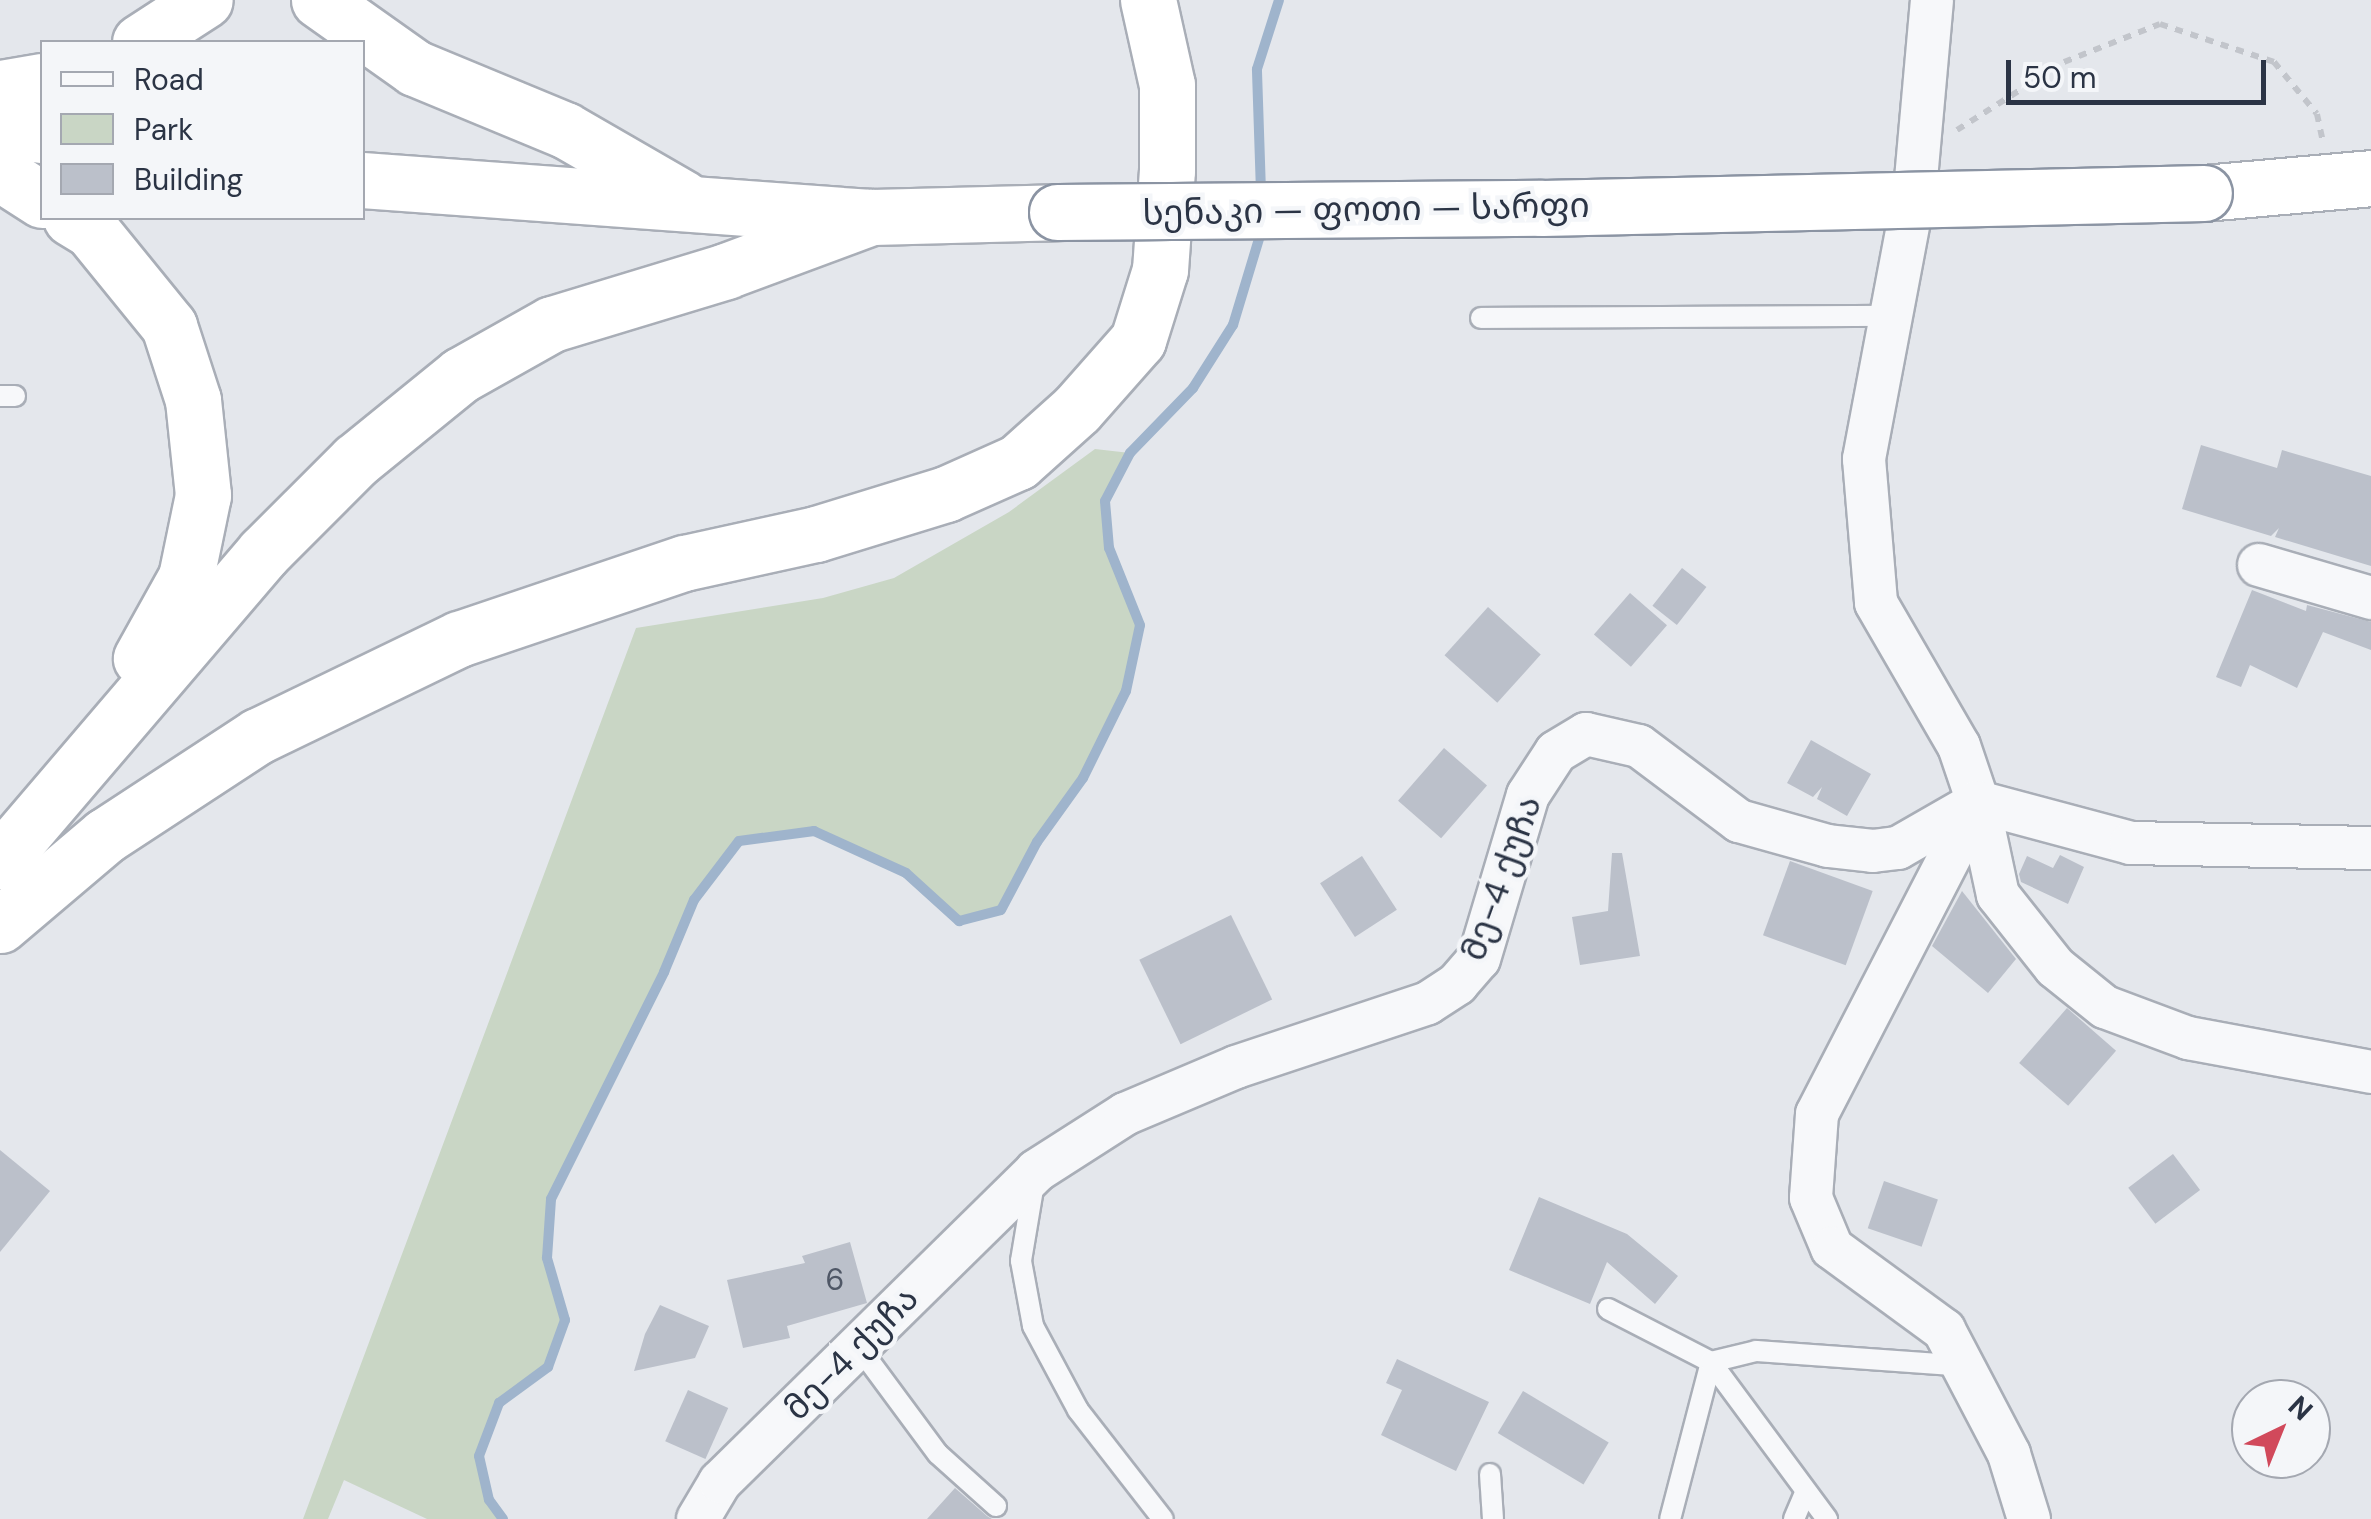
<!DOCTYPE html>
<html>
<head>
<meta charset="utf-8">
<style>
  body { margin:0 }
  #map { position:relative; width:2371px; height:1519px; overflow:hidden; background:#e4e7ec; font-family:"DM Sans","Noto Sans Georgian",sans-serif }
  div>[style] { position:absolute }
  .green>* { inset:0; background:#c9d6c5 }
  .stream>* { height:10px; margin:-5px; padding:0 5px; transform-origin:5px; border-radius:5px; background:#9fb4cc }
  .building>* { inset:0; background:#bbc0ca; transform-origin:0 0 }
  .path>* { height:6px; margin-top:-3px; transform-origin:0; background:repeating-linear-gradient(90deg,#c2c5cb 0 8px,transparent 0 16px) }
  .roads { filter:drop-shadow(2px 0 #a9aeb7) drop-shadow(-2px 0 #a9aeb7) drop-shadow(0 2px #a9aeb7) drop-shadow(0 -2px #a9aeb7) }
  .lane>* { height:20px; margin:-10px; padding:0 10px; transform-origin:10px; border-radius:10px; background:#f7f8fa }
  .street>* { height:42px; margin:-21px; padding:0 21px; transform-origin:21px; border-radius:21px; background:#f7f8fa }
  .highway>* { height:55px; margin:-27.5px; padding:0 27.5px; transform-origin:27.5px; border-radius:27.5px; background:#fff }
  .bridges { filter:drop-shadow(2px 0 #8b94a3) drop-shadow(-2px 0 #8b94a3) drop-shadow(0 2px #8b94a3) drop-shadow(0 -2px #8b94a3) }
  .highway-bridge>* { height:55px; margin:-27.5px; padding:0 27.5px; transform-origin:27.5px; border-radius:27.5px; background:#fff }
  span { translate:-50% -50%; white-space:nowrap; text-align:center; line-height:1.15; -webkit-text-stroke:9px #f4f6f9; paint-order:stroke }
  .number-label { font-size:30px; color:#4f5766 }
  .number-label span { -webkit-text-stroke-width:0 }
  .street-label { font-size:35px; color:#2b3445 }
  .legend { position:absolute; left:40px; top:40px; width:325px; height:180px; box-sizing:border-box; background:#f4f6f9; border:2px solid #a4a8b1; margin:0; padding:12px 18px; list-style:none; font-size:30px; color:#2b3445 }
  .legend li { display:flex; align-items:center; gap:20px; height:50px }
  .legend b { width:50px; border:2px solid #a4a8b1 }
  .north { position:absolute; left:2231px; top:1379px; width:100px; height:100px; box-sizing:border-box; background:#f4f6f9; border:2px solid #a4a8b1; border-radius:50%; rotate:43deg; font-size:28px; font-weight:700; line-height:40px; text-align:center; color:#2b3445 }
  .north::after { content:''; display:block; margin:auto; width:35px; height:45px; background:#d1495b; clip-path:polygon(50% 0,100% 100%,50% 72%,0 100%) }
  .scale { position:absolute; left:2006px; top:60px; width:260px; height:45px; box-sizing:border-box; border:5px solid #2b3445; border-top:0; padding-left:12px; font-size:30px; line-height:35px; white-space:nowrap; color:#2b3445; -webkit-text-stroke:8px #f4f6f9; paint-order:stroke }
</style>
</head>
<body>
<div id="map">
  <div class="green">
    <div style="clip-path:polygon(1095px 449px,1130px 453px,1105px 502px,1109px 548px,1140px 625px,1126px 691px,1083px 778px,1037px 842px,1001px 910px,959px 921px,906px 873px,814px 831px,739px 841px,694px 900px,664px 972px,551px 1199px,547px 1258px,565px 1320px,548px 1367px,499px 1404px,479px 1456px,489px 1500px,503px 1519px,427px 1519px,344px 1480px,328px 1519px,303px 1519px,636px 628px,823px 598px,894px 578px,1009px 512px)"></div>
  </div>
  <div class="stream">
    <div style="left:1261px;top:192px;width:123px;rotate:-91.9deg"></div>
    <div style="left:1257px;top:69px;width:72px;rotate:-72.3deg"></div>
    <div style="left:503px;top:1519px;width:24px;rotate:-126deg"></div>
    <div style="left:489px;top:1500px;width:45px;rotate:-102.8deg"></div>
    <div style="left:479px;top:1456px;width:57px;rotate:-69.3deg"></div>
    <div style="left:499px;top:1403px;width:61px;rotate:-36.3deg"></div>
    <div style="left:548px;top:1367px;width:50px;rotate:-70.1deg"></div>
    <div style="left:565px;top:1320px;width:65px;rotate:-106.2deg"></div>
    <div style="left:547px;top:1258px;width:59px;rotate:-86.1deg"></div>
    <div style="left:551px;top:1199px;width:254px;rotate:-63.5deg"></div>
    <div style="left:664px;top:972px;width:78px;rotate:-67.4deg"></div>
    <div style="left:694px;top:900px;width:74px;rotate:-52.7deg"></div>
    <div style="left:739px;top:841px;width:76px;rotate:-7.6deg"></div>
    <div style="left:814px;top:831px;width:101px;rotate:24.5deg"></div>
    <div style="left:906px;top:873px;width:72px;rotate:42.2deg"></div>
    <div style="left:959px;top:921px;width:43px;rotate:-14.7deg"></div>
    <div style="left:1001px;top:910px;width:77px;rotate:-62.1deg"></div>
    <div style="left:1037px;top:842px;width:79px;rotate:-54.3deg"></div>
    <div style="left:1083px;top:778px;width:97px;rotate:-63.7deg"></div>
    <div style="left:1126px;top:691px;width:67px;rotate:-78deg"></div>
    <div style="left:1140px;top:625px;width:83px;rotate:-111.9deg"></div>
    <div style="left:1109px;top:548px;width:47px;rotate:-94.9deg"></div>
    <div style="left:1105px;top:501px;width:54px;rotate:-62.5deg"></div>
    <div style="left:1130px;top:453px;width:91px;rotate:-45.9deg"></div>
    <div style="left:1193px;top:388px;width:75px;rotate:-57.6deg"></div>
    <div style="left:1233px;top:325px;width:100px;rotate:-73.2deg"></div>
  </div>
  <div class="building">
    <div style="clip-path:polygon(2201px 445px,2277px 468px,2282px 450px,2371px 476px,2371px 566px,2275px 537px,2279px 528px,2271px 536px,2182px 509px)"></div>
    <div style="left:1682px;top:568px;width:31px;height:48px;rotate:38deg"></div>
    <div style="clip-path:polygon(2252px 590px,2306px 611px,2307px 605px,2371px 622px,2371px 650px,2323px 632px,2297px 688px,2250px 665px,2241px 687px,2216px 677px)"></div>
    <div style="left:1630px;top:593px;width:49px;height:55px;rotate:41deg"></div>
    <div style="left:1488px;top:607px;width:71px;height:65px;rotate:42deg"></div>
    <div style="clip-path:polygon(1811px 740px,1871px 774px,1847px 816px,1817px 799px,1822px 787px,1813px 797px,1787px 783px)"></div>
    <div style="left:1444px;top:748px;width:57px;height:70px;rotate:41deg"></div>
    <div style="clip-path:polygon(1612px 853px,1622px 853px,1640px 956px,1580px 965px,1572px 917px,1608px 911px)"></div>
    <div style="clip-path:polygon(2060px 855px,2084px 867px,2068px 904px,2021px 882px,2019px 874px,2027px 856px,2053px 868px)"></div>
    <div style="left:1362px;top:856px;width:64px;height:50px;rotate:57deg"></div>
    <div style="left:1790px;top:861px;width:88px;height:79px;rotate:20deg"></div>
    <div style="clip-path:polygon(1962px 891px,2016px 959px,1988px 993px,1932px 946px)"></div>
    <div style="left:1231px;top:915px;width:94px;height:102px;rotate:64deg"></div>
    <div style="left:2067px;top:1008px;width:65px;height:73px;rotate:41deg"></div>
    <div style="clip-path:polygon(0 1150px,50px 1191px,0 1252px)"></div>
    <div style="left:2173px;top:1154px;width:45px;height:56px;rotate:53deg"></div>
    <div style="left:1884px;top:1181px;width:57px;height:50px;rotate:19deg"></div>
    <div style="clip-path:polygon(1539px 1197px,1627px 1234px,1678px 1276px,1655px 1304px,1607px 1262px,1590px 1304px,1509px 1270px)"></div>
    <div style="clip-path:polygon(850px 1242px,867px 1303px,787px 1326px,790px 1338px,743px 1348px,727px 1280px,805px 1263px,802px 1256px)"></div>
    <div style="clip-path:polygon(660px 1305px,709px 1326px,695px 1358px,634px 1371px,645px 1334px)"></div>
    <div style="clip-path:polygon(1397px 1359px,1489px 1402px,1456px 1471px,1381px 1435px,1402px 1390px,1386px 1383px)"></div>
    <div style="left:688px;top:1390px;width:44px;height:56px;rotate:24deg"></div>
    <div style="left:1523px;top:1391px;width:100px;height:49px;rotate:31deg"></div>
    <div style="clip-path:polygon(955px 1488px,987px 1516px,992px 1519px,927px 1519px)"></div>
  </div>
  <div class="path">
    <div style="left:1957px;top:130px;width:127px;rotate:-32.4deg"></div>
    <div style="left:2064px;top:62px;width:103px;rotate:-21.6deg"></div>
    <div style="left:2160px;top:24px;width:120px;rotate:18.4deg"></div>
    <div style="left:2274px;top:62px;width:67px;rotate:50.4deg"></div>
    <div style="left:2317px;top:114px;width:25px;rotate:78deg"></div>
  </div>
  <div class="roads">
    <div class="lane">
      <div style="left:1481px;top:318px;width:410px;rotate:-0.3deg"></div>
      <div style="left:0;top:396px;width:15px"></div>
      <div style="left:1034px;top:1183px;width:79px;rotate:99.5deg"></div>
      <div style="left:1021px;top:1261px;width:66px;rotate:79.5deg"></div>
      <div style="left:1033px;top:1326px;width:95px;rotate:61.8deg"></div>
      <div style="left:1078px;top:1410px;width:138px;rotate:52.1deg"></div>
      <div style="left:1608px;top:1309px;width:116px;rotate:27.2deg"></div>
      <div style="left:1711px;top:1362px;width:162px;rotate:104.6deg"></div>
      <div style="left:858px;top:1346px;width:134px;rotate:53.5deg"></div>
      <div style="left:938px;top:1454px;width:78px;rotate:41.9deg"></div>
      <div style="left:1490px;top:1474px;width:45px;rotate:86.2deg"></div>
      <div style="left:1794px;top:1519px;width:30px;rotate:-67deg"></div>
      <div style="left:1827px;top:1519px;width:195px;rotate:-126.5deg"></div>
      <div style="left:1711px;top:1362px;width:46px;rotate:-13.7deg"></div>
      <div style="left:1756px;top:1351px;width:208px;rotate:4.1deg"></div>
    </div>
    <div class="street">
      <div style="left:1932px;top:0;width:190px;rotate:95.1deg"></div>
      <div style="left:1915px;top:189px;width:275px;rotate:100.7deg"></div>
      <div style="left:1864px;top:459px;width:144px;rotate:85.2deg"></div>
      <div style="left:1876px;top:603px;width:165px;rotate:59.9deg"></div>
      <div style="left:1959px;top:746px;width:59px;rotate:71.3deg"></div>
      <div style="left:1978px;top:802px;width:95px;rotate:77.9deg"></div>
      <div style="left:1998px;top:895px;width:92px;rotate:51.6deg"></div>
      <div style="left:2055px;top:967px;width:64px;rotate:38.7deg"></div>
      <div style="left:2105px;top:1007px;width:89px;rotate:20.5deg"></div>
      <div style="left:2188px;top:1038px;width:186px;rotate:10.5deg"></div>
      <div style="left:2259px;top:565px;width:117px;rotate:16.4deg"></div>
      <div style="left:1978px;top:802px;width:351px;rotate:117.3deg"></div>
      <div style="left:1817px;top:1114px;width:84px;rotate:94.1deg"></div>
      <div style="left:1811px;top:1198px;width:54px;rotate:67.2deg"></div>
      <div style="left:1832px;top:1248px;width:139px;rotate:36.2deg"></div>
      <div style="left:1944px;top:1330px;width:140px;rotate:62.3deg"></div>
      <div style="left:2009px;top:1454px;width:68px;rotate:72.9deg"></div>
      <div style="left:698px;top:1519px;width:43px;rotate:-59.3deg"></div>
      <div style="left:720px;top:1482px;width:443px;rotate:-44.5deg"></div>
      <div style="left:1036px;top:1171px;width:106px;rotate:-32.6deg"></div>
      <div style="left:1125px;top:1114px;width:121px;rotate:-22.9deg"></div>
      <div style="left:1236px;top:1067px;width:202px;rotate:-18.4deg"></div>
      <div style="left:1428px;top:1003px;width:35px;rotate:-33deg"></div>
      <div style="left:1457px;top:984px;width:33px;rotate:-49deg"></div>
      <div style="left:1479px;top:959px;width:171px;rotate:-73.4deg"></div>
      <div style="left:1528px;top:795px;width:51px;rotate:-56.9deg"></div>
      <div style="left:1556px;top:752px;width:35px;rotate:-31deg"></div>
      <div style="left:1586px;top:734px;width:54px;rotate:12.8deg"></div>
      <div style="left:1639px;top:746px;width:125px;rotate:36.9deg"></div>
      <div style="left:1739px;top:821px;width:92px;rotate:15.7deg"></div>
      <div style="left:1828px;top:846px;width:45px;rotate:6.3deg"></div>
      <div style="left:1873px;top:851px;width:25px;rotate:-7deg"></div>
      <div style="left:1898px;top:848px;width:92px;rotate:-29.9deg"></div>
      <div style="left:1978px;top:802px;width:158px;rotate:15deg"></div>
      <div style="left:2131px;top:843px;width:240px;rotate:1.2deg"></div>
    </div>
    <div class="highway">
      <div style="left:319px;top:0;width:118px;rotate:35.3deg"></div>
      <div style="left:415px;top:68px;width:162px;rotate:22.5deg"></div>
      <div style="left:565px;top:130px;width:136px;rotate:30deg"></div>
      <div style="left:140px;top:42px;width:77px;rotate:-32.9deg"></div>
      <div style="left:0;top:88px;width:43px;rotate:-9.5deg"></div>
      <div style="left:0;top:129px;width:42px;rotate:8.1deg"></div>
      <div style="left:0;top:173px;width:50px;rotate:32.7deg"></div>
      <div style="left:362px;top:180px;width:510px;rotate:4.16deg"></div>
      <div style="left:871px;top:217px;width:186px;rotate:-1.5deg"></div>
      <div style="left:2204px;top:193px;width:168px;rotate:-5.1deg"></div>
      <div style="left:71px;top:218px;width:23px;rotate:31deg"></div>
      <div style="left:91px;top:230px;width:124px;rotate:50.9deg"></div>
      <div style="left:169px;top:326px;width:78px;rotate:72deg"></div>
      <div style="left:193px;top:400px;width:96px;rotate:84deg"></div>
      <div style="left:203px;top:495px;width:84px;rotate:101.7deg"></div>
      <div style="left:186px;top:577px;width:93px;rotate:119.1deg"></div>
      <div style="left:0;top:861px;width:406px;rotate:-49.5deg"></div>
      <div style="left:264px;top:552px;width:129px;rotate:-45deg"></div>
      <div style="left:355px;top:461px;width:136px;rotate:-39.1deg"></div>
      <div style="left:461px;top:375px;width:104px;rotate:-29.3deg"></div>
      <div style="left:552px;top:324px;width:182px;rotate:-16.9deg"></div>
      <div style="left:726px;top:271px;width:155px;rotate:-20.4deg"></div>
      <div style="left:0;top:925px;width:138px;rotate:-40.3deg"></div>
      <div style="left:105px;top:836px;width:183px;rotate:-33.2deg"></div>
      <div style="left:258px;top:736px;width:223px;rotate:-25.8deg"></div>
      <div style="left:459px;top:639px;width:237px;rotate:-18.7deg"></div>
      <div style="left:684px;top:563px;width:135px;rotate:-12.4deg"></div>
      <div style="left:816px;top:534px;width:136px;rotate:-17.1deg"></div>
      <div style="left:946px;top:494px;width:79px;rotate:-24deg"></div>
      <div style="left:1018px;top:462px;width:79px;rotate:-41.9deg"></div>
      <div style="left:1077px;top:409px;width:92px;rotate:-48.5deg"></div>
      <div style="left:1138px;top:340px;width:73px;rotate:-72.6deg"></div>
      <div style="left:1160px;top:270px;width:100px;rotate:-86deg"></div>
      <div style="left:1167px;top:170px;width:85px;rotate:-90deg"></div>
      <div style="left:1167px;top:85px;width:87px;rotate:-102.6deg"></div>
    </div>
  </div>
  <div class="bridges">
    <div class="highway-bridge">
      <div style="left:1057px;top:212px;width:485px;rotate:-0.5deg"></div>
      <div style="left:1542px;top:208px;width:662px;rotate:-1.3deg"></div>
    </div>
  </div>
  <div class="number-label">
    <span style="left:835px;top:1280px">6</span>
  </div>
  <div class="street-label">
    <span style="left:1366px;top:209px;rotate:-1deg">სენაკი — ფოთი — სარფი</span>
    <span style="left:1501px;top:878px;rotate:-70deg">მე-4 ქუჩა</span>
    <span style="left:851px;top:1353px;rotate:-45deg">მე-4 ქუჩა</span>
  </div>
  <ul class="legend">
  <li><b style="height:12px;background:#f7f8fa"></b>Road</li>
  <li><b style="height:28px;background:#c9d6c5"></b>Park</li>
  <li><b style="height:28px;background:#bbc0ca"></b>Building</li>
  </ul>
  <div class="north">N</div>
  <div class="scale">50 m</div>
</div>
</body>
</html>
